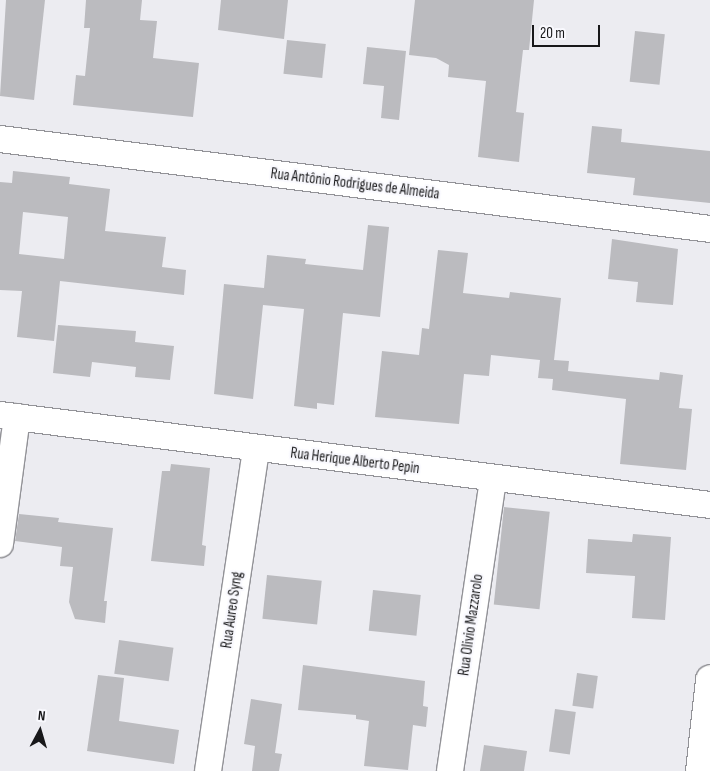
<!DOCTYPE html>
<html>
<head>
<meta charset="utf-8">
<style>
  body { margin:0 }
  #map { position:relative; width:710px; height:771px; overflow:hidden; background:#ececf1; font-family:"Sofia Sans Condensed",sans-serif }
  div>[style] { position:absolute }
  .building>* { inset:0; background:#bbbbbf; transform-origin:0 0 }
  .roads { filter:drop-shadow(1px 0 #929297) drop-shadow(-1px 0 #929297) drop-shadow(0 1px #929297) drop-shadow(0 -1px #929297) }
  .street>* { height:26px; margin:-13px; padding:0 13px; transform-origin:13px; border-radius:13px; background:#fff }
  .secondary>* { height:28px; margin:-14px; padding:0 14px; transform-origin:14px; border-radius:14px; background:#fff }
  span { translate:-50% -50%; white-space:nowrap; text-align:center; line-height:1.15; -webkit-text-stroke:4.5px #f9f9fe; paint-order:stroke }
  .street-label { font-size:15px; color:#18181a }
  .north { position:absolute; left:15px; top:706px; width:50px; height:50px; -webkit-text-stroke:4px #f9f9fe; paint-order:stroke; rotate:6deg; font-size:14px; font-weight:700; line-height:20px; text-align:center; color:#18181a }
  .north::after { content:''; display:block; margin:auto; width:18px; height:22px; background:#18181a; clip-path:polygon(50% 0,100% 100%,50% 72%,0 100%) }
  .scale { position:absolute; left:532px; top:25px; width:68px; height:22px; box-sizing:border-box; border:2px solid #18181a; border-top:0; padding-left:6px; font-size:15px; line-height:18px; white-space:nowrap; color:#18181a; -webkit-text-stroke:4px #f9f9fe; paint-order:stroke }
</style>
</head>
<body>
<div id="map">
  <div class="building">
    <div style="clip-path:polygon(6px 0,45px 0,34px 100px,0 96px)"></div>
    <div style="clip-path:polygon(86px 0,142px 0,140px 20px,157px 21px,153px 58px,199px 63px,193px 117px,73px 105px,76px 75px,85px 76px,90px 28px,84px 28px)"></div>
    <div style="clip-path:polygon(221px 0,288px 0,284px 39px,218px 30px)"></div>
    <div style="clip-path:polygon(415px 0,534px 0,529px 50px,523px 50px,516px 112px,524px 113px,519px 162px,478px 157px,486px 81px,448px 77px,449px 65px,436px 58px,409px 55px)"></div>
    <div style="left:635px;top:31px;width:30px;height:51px;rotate:6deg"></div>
    <div style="left:287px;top:40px;width:39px;height:34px;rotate:6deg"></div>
    <div style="clip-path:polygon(367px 47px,406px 51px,399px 120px,381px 118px,384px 86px,363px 84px)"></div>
    <div style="clip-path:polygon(592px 126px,622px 129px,621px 142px,710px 151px,710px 203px,633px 195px,635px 178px,587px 173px)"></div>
    <div style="clip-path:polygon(evenodd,13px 171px,70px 177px,69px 184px,110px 189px,105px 231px,166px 237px,162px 267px,186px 270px,184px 295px,60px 281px,54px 341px,17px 337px,22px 291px,0 290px,0 182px,12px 183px,13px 171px,23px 212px,68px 217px,64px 259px,19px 254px,23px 212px)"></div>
    <div style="clip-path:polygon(368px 225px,389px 227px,380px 317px,343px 313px,334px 405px,317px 403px,317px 409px,294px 406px,304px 309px,263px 305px,253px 399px,214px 394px,224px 284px,264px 288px,267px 255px,306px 259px,305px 264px,363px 270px)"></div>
    <div style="clip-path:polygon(612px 239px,678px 249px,673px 305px,636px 302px,638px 282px,608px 279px)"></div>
    <div style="clip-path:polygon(438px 250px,468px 253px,463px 293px,509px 298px,510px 292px,561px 298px,554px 360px,569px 361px,568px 371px,659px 380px,660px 372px,683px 375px,679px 408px,692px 409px,686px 470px,620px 464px,626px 399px,552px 390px,553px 379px,538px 378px,540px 360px,491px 355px,489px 376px,464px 374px,459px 424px,375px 417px,382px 351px,419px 355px,422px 328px,429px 329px)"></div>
    <div style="clip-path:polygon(58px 325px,136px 331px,135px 342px,174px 346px,170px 380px,135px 377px,136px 367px,92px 362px,90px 377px,53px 373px)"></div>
    <div style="clip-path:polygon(171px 464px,210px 468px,202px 545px,206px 546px,204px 566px,151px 561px,162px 471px,170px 471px)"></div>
    <div style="left:504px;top:507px;width:46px;height:98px;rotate:6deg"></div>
    <div style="clip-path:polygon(19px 514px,59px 518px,58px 522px,113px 528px,104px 601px,107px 601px,105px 623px,75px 619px,69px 602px,73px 567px,60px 566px,62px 547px,15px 541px)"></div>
    <div style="clip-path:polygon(633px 534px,671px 537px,665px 620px,632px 618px,635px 576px,586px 573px,588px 539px,632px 542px)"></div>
    <div style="left:267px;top:575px;width:55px;height:44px;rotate:6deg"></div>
    <div style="left:373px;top:590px;width:48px;height:41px;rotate:6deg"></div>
    <div style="left:119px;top:640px;width:55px;height:34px;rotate:8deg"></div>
    <div style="clip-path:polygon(303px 665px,425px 681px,423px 706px,428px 707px,426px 727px,413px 725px,408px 770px,364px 766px,369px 721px,356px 719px,356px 715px,298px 710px)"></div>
    <div style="left:577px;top:673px;width:21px;height:33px;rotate:8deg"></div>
    <div style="clip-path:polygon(98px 675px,124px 678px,119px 721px,179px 730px,174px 764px,87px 751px)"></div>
    <div style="clip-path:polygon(251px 699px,282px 704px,275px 753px,282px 754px,279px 771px,252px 771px,255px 746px,244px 744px)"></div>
    <div style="left:555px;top:709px;width:21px;height:43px;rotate:8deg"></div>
    <div style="clip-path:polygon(484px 745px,527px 751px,524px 771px,480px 771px)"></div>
  </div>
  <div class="roads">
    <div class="street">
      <div style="left:0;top:139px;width:716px;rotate:7.22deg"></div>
      <div style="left:0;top:415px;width:716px;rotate:7.22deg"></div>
      <div style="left:0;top:544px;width:128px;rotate:-82.4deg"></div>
      <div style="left:208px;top:771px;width:326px;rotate:-81.5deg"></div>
      <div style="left:450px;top:771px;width:295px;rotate:-81.6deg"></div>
    </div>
    <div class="secondary">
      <div style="left:700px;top:771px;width:92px;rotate:-83.7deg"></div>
    </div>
  </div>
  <div class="street-label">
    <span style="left:355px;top:184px;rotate:7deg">Rua Antônio Rodrigues de Almeida</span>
    <span style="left:355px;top:461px;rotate:7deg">Rua Herique Alberto Pepin</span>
    <span style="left:232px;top:610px;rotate:-82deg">Rua Aureo Syng</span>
    <span style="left:471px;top:625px;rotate:-82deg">Rua Olivio Mazzarolo</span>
  </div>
  <div class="north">N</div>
  <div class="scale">20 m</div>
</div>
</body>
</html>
